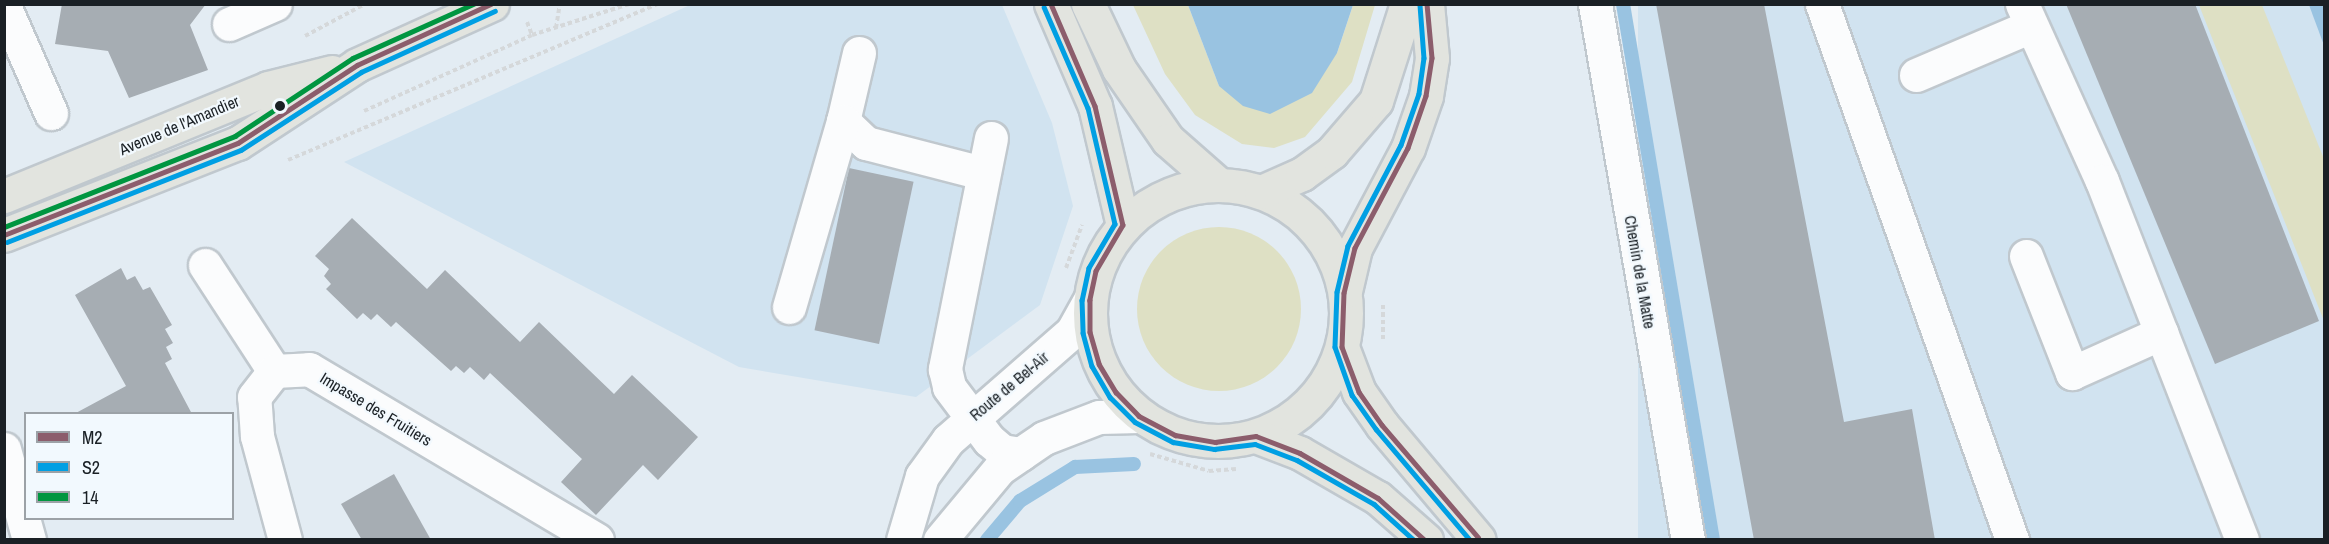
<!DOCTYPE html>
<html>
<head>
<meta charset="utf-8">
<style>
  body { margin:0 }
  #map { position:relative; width:2329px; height:544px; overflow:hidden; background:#e3ecf3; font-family:"Archivo Narrow",sans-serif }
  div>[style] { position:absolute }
  .built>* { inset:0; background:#d1e3f0; transform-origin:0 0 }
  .green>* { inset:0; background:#dee0c4 }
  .round { border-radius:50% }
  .water>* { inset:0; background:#99c3e1 }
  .stream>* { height:14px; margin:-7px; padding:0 7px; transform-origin:7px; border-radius:7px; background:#99c3e1 }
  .building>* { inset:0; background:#a6adb3; transform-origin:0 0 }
  .path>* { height:4px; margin-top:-2px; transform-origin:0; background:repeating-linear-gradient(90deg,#d5d8da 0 4.5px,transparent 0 7.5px) }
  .roads { filter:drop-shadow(2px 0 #c0c8ce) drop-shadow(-2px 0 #c0c8ce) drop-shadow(0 2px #c0c8ce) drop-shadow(0 -2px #c0c8ce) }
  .minor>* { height:33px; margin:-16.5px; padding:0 16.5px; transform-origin:16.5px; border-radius:16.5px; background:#fbfcfd }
  .major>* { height:33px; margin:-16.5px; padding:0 16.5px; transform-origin:16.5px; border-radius:16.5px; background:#e2e4df }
  .major>.ring { margin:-16.5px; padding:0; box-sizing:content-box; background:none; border:33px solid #e2e4df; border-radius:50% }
  .bus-1>* { height:4.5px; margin:-2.25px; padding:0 2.25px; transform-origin:2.25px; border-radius:2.25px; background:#8c5d6c }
  .bus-2>* { height:4.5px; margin:-2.25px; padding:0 2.25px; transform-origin:2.25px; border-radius:2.25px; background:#009fe3 }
  .bus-3>* { height:4.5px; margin:-2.25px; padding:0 2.25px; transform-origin:2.25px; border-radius:2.25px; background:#009640 }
  .dots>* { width:16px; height:16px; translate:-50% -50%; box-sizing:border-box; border:3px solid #f2f9fe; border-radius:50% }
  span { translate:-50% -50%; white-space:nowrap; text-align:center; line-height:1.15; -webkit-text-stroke:4.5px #f2f9fe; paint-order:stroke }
  .street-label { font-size:16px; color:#1a2025 }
  .frame { position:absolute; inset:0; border:6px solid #1a2025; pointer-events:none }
  .legend { position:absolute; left:24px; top:412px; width:210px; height:108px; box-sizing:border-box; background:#f2f9fe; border:2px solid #9ca2a7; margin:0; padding:8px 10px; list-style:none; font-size:18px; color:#1a2025 }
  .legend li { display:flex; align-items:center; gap:12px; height:30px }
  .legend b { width:30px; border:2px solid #9ca2a7 }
</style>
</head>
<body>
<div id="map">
  <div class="built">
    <div style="clip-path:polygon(690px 5px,1002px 5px,1052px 123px,1073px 206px,1040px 305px,916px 397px,739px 367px,344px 162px)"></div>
    <div style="left:1638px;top:5px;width:686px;height:539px"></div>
  </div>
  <div class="green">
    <div style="clip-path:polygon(1133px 5px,1188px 5px,1219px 86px,1337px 53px,1353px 5px,1375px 5px,1352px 82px,1305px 137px,1274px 148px,1242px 144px,1195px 115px,1165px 74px)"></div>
    <div style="clip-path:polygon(2199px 5px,2262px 5px,2324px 159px,2324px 321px)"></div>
    <div class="round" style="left:1137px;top:227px;width:164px;height:164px"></div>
  </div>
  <div class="water">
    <div style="clip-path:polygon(1188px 5px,1353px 5px,1337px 53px,1312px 93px,1270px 114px,1243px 106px,1219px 86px)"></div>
    <div style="clip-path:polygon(2309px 5px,2324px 5px,2324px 45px,2322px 40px)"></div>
  </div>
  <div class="stream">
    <div style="left:1623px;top:4px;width:544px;rotate:80.47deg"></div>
    <div style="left:987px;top:540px;width:51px;rotate:-49.8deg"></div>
    <div style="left:1020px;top:501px;width:65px;rotate:-31.7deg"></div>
    <div style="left:1075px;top:467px;width:59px;rotate:-2.9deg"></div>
  </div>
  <div class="building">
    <div style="clip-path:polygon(62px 4px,206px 4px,190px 25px,208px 70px,129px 98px,108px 51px,55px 44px)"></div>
    <div style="clip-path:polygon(1656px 4px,1764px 4px,1844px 422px,1912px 409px,1935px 540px,1754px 540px)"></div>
    <div style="clip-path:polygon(2066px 4px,2195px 4px,2319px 321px,2215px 364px)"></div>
    <div style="left:849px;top:168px;width:66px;height:166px;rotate:12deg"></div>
    <div style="clip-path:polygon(352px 218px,427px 289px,445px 270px,520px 342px,539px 322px,614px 394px,632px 375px,698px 437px,658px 480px,643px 465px,596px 515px,561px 482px,582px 459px,490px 373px,484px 380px,470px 367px,464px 373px,456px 366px,451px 371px,396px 322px,391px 327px,377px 314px,371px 320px,363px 313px,357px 319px,326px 289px,331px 284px,324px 276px,329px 269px,315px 256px)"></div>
    <div style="clip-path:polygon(121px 268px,127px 280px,135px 276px,143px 290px,150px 287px,172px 325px,165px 329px,173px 343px,166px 347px,172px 359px,165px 363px,192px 414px,74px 414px,126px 386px,75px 295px)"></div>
    <div style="clip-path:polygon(394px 474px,431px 540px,362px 540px,341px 504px)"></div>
  </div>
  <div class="path">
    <div style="left:527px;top:22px;width:14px;rotate:69deg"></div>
    <div style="left:556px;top:28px;width:24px;rotate:-81deg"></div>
    <div style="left:305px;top:36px;width:68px;rotate:-28.1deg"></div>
    <div style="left:364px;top:111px;width:184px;rotate:-24.3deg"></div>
    <div style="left:532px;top:35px;width:102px;rotate:-17.7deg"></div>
    <div style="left:288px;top:160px;width:402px;rotate:-22.9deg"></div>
    <div style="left:1066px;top:268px;width:46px;rotate:-69.6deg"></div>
    <div style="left:1383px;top:339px;width:34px;rotate:-90deg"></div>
    <div style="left:1150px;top:454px;width:61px;rotate:16.1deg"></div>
    <div style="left:1209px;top:471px;width:27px;rotate:-4deg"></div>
  </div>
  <div class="roads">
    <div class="minor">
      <div style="left:1595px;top:4px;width:544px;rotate:80.16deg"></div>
      <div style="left:1822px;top:4px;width:569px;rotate:70.48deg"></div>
      <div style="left:2022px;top:4px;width:194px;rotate:65.7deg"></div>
      <div style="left:2102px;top:181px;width:385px;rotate:68.7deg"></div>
      <div style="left:4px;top:6px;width:117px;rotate:66.3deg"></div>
      <div style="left:229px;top:24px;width:50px;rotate:-23.5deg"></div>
      <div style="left:859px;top:53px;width:70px;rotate:103.2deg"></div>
      <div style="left:843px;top:121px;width:32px;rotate:44deg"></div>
      <div style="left:866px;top:143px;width:120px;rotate:14.5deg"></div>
      <div style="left:1916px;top:75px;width:125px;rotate:-23.1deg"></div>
      <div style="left:991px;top:138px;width:236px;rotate:101.3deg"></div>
      <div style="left:945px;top:369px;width:18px;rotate:77deg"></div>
      <div style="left:949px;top:387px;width:66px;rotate:53deg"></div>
      <div style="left:989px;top:440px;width:17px;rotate:40deg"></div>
      <div style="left:1002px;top:451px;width:19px;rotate:9deg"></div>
      <div style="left:2026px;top:256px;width:126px;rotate:68.5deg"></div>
      <div style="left:2072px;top:373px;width:98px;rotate:-24.2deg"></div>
      <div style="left:205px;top:265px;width:126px;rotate:56.9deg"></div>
      <div style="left:789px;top:307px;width:194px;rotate:-73.8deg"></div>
      <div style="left:4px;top:449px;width:94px;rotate:74.6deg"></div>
      <div style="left:285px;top:540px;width:108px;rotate:-105.1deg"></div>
      <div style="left:257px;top:436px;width:39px;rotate:-94deg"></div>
      <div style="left:254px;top:397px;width:33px;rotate:-52deg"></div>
      <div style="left:274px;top:371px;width:35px;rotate:-3deg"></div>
      <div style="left:309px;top:369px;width:335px;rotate:30.7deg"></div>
      <div style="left:903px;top:540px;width:67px;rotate:-73.5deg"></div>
      <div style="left:922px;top:476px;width:44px;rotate:-54.2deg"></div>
      <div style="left:948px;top:440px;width:164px;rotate:-41.1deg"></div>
      <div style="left:1072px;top:332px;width:37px;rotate:-61deg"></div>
      <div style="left:940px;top:540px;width:94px;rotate:-50.2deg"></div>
      <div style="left:1000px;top:468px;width:53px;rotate:-34.3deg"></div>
      <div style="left:1044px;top:438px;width:59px;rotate:-20.9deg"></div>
      <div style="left:1099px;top:417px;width:40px;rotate:-1.4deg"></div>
    </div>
    <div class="major">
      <div style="left:1051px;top:4px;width:111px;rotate:66.7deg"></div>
      <div style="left:1095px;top:106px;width:122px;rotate:76.8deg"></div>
      <div style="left:1088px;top:4px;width:72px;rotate:64.5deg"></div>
      <div style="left:1119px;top:69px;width:86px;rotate:55.4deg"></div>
      <div style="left:1168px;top:140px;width:67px;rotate:41.3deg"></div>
      <div class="ring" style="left:1090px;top:185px;width:223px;height:223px"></div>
      <div style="left:1261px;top:192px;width:45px;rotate:-23.7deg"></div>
      <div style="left:1302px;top:174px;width:37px;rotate:-36deg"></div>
      <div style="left:1332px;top:152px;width:67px;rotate:-49.2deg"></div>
      <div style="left:1376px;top:101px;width:102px;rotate:-72.3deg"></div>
      <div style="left:4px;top:196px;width:285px;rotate:-22.2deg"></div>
      <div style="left:268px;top:88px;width:66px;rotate:-14deg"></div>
      <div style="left:4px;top:235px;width:251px;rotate:-21.5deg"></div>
      <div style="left:238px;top:143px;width:142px;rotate:-33.2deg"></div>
      <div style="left:357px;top:65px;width:148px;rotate:-24.3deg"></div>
      <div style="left:1345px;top:291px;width:44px;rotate:-76.9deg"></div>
      <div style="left:1355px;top:248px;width:113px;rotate:-62.1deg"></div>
      <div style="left:1408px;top:148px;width:55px;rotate:-70.9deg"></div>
      <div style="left:1426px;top:96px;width:38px;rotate:-81deg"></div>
      <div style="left:1432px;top:58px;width:54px;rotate:-95.3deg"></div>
      <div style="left:1342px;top:347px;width:48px;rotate:69.3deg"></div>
      <div style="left:1359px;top:392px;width:40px;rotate:55.1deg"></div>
      <div style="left:1382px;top:425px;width:150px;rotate:49.9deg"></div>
      <div style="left:1256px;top:436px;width:47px;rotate:21.1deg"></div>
      <div style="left:1300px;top:453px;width:90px;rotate:30deg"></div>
      <div style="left:1378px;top:498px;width:64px;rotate:41.2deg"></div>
    </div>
  </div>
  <div class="bus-1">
    <div style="left:1051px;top:4px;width:111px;rotate:66.7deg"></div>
    <div style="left:1095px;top:106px;width:122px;rotate:76.8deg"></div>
    <div style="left:1123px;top:225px;width:53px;rotate:120.4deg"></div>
    <div style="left:1096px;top:271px;width:30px;rotate:102deg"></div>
    <div style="left:1090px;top:300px;width:32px;rotate:90deg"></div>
    <div style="left:1090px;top:332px;width:33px;rotate:74deg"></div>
    <div style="left:1099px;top:364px;width:33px;rotate:59deg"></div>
    <div style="left:1116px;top:392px;width:33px;rotate:46deg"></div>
    <div style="left:1139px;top:416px;width:41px;rotate:27.8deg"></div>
    <div style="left:1175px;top:435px;width:41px;rotate:9.9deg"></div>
    <div style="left:1215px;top:442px;width:41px;rotate:-8.3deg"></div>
    <div style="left:1256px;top:436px;width:47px;rotate:21.1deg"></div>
    <div style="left:1300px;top:453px;width:90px;rotate:30deg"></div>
    <div style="left:1378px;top:498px;width:63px;rotate:41.8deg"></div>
    <div style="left:1427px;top:4px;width:54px;rotate:84.7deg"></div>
    <div style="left:1432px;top:58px;width:38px;rotate:99deg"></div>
    <div style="left:1426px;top:96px;width:55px;rotate:109.1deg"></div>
    <div style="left:1408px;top:148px;width:113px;rotate:117.9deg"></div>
    <div style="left:1355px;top:248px;width:46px;rotate:103.7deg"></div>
    <div style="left:1344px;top:293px;width:54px;rotate:92.1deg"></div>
    <div style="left:1342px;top:347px;width:48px;rotate:69.3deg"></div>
    <div style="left:1359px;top:392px;width:40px;rotate:55.1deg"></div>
    <div style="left:1382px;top:425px;width:148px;rotate:49.4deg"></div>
    <div style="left:4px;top:235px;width:251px;rotate:-21.5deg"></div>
    <div style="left:238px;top:143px;width:142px;rotate:-33.2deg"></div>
    <div style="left:357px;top:65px;width:147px;rotate:-24.5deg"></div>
  </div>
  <div class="bus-2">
    <div style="left:1420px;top:5px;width:53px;rotate:85.7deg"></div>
    <div style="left:1424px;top:58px;width:36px;rotate:98deg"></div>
    <div style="left:1419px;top:94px;width:54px;rotate:109.4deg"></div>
    <div style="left:1401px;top:145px;width:114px;rotate:117.7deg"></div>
    <div style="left:1348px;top:246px;width:47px;rotate:103.4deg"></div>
    <div style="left:1337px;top:292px;width:55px;rotate:92.1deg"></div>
    <div style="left:1335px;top:347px;width:51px;rotate:70.5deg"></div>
    <div style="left:1352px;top:395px;width:42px;rotate:54.8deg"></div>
    <div style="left:1376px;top:429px;width:145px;rotate:49.7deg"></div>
    <div style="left:1044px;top:7px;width:110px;rotate:66.5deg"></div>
    <div style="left:1088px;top:108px;width:119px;rotate:76.9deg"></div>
    <div style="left:1115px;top:224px;width:51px;rotate:120.6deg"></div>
    <div style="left:1089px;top:268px;width:33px;rotate:102deg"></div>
    <div style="left:1082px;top:300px;width:33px;rotate:88deg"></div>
    <div style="left:1083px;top:333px;width:34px;rotate:75deg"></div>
    <div style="left:1092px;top:366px;width:36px;rotate:60deg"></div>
    <div style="left:1110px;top:397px;width:35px;rotate:45deg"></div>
    <div style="left:1135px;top:422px;width:43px;rotate:27.8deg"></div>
    <div style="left:1173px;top:442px;width:42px;rotate:9.7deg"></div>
    <div style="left:1214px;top:449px;width:41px;rotate:-7deg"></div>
    <div style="left:1255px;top:444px;width:45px;rotate:20.9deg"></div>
    <div style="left:1297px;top:460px;width:89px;rotate:29.7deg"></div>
    <div style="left:1374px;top:504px;width:54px;rotate:42deg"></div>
    <div style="left:7px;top:242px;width:251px;rotate:-21.5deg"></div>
    <div style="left:241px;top:150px;width:143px;rotate:-33deg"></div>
    <div style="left:361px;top:72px;width:147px;rotate:-24.5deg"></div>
  </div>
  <div class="bus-3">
    <div style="left:4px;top:227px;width:248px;rotate:-21.5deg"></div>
    <div style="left:235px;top:136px;width:141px;rotate:-33.5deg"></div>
    <div style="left:353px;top:58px;width:132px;rotate:-24.2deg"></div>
  </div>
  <div class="dots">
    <div style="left:280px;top:106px;background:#1a2025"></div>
  </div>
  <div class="street-label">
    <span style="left:179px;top:125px;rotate:-23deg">Avenue de l'Amandier</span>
    <span style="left:1640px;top:272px;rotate:80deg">Chemin de la Matte</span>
    <span style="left:1009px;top:386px;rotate:-40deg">Route de Bel-Air</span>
    <span style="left:376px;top:409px;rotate:31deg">Impasse des Fruitiers</span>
  </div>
  <div class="frame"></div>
  <ul class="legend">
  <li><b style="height:8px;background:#8c5d6c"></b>M2</li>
  <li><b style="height:8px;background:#009fe3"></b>S2</li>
  <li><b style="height:8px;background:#009640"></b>14</li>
  </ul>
</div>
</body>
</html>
